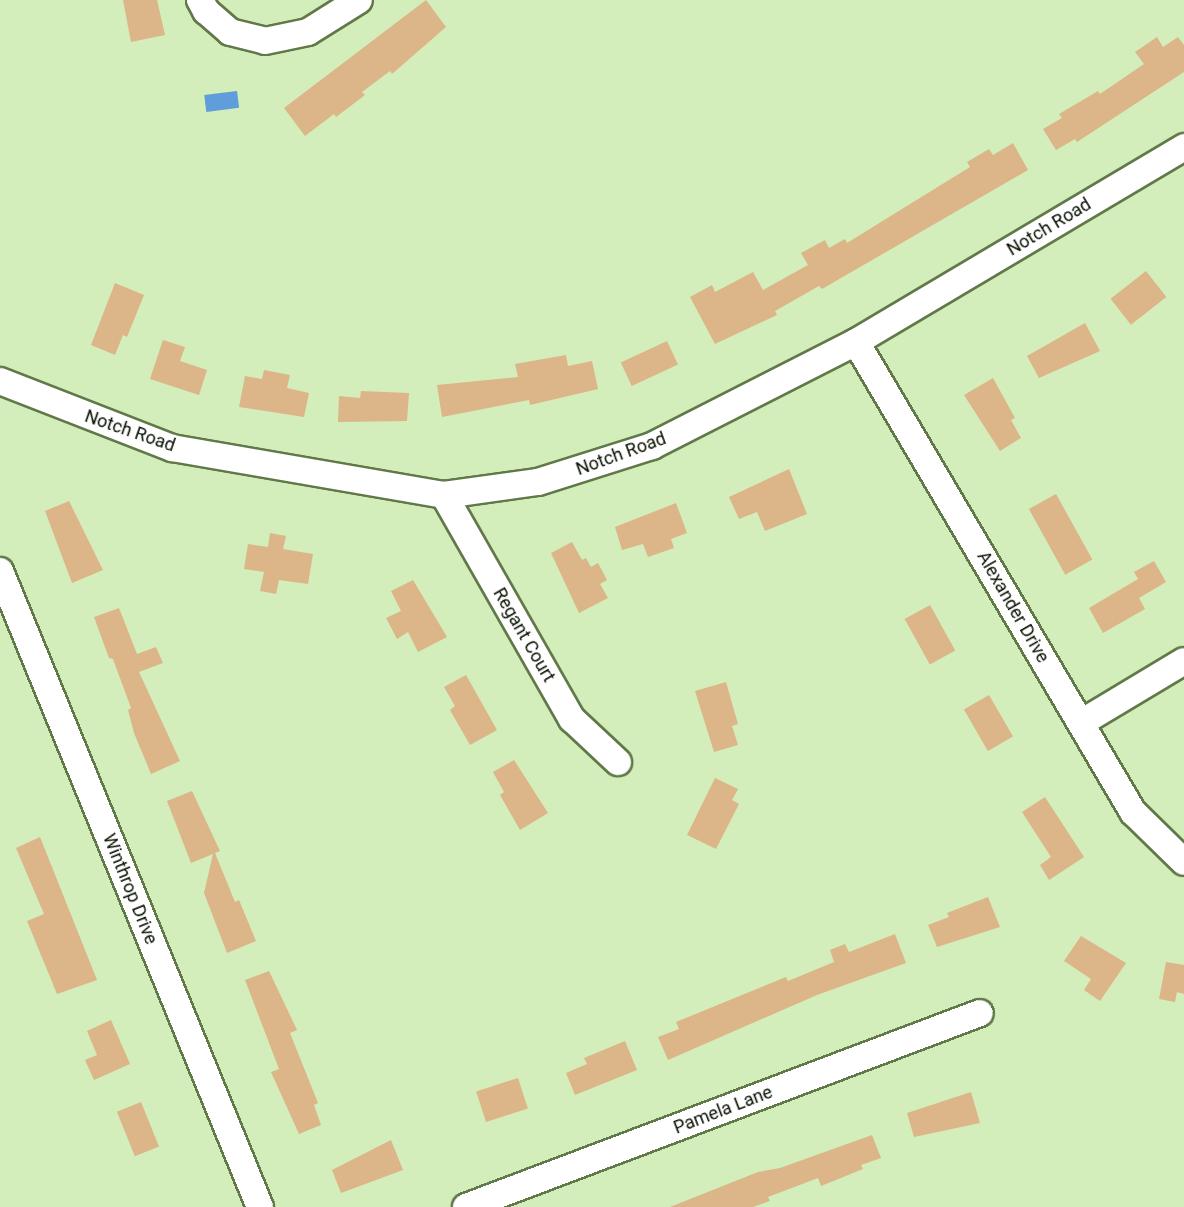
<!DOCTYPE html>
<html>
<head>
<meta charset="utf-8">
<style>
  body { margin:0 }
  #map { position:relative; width:1184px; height:1207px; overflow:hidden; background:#d3eeba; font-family:Roboto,sans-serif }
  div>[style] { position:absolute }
  .water>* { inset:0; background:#5f9ddb; transform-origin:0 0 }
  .building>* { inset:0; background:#dcb588; transform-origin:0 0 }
  .roads { filter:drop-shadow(2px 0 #617849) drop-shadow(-2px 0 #617849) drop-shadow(0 2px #617849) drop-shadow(0 -2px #617849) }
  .minor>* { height:26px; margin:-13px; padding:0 13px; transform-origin:13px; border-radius:13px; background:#fff }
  span { translate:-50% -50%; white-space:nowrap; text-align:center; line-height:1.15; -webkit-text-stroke:4.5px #fff; paint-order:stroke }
  .street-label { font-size:18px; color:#081001 }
</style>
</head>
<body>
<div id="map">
  <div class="water">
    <div style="left:237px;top:91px;width:17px;height:33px;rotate:83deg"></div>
  </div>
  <div class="building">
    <div style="clip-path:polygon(123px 0,157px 0,165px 35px,131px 42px)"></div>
    <div style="clip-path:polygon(426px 0,446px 27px,392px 74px,390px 71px,362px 92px,365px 95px,336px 117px,334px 114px,305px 136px,284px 108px)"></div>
    <div style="clip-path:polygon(1157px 37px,1163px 47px,1178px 37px,1184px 45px,1184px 72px,1077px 142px,1075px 139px,1056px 150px,1043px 129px,1062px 118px,1059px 114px,1098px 91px,1100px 94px,1144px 64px,1135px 52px)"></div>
    <div style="clip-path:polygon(1013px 143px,1028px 170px,822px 289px,819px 286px,775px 311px,777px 315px,715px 344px,690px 297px,712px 285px,715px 292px,753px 272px,763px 290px,808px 265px,801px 253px,825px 240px,829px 248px,845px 239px,847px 243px,970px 167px,967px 162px,989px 149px,993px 155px)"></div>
    <div style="left:1146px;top:271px;width:33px;height:45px;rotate:52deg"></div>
    <div style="clip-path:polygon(115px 283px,144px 295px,127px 337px,123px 335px,115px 355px,91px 345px)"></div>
    <div style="clip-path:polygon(1085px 323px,1100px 351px,1039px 378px,1027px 356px)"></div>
    <div style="clip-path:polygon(163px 340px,185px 347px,180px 361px,207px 370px,199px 395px,150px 379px)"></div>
    <div style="left:667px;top:341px;width:26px;height:51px;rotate:65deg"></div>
    <div style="clip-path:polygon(566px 355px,568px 366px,592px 361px,598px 389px,530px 405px,529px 400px,442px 417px,437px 385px,518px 377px,515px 364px)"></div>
    <div style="clip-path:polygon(264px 370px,290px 375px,287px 388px,309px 393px,304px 417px,239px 407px,245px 376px,262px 379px)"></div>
    <div style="clip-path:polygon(993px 378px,1015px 418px,1011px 420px,1021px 438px,1000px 451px,964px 395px)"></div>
    <div style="clip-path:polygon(361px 391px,409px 393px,407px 421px,338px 422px,339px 396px,360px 398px)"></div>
    <div style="clip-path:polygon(789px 469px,807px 514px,765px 531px,757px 512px,739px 519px,729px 497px)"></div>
    <div style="left:1056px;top:494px;width:75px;height:31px;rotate:61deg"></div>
    <div style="clip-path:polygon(69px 501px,103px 570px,72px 583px,45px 511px)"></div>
    <div style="clip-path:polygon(676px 503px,687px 533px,671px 539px,674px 548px,648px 557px,643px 544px,622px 550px,615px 527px)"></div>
    <div style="clip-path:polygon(270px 533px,286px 536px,283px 549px,313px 554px,308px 584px,279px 580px,276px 594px,260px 591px,264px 572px,244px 569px,248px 544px,268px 547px)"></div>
    <div style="clip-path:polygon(572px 542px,582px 560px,586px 558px,591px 567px,598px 563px,607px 580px,600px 584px,608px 598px,579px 613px,551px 553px)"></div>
    <div style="clip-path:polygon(1154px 561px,1166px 582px,1139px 598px,1145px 609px,1103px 633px,1089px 608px,1138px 579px,1134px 572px)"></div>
    <div style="clip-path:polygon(413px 580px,447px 637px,418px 652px,408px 632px,397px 639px,386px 618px,401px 611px,391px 591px)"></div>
    <div style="left:930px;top:605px;width:52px;height:29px;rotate:61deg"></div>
    <div style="clip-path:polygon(119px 608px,137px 654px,156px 647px,163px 663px,139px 672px,180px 761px,151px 774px,134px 733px,128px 710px,131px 708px,113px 659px,109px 658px,94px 617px)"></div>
    <div style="clip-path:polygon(466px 675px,497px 730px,470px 745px,450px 710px,455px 706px,444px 687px)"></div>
    <div style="clip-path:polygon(726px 682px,738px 724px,732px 726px,738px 745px,714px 752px,695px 691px)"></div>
    <div style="left:989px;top:695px;width:48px;height:29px;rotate:60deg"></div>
    <div style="clip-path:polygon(514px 760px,548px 813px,520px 830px,500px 795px,504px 792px,493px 772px)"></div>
    <div style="clip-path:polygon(715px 778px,738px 789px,732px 800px,739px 804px,716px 849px,687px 835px)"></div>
    <div style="clip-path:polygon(192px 791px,220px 851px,215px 853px,235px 902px,239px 900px,256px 941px,227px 953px,204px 893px,213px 854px,191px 863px,167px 801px)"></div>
    <div style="clip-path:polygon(1045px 797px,1084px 857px,1049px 880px,1040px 865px,1051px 857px,1022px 812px)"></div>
    <div style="clip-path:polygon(40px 837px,97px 980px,57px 994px,27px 921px,44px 914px,16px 848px)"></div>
    <div style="clip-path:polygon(988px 897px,1000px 927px,937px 947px,928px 925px,949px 917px,947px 913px)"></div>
    <div style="clip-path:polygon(895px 934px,906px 963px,817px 995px,668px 1060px,658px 1037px,679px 1029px,676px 1022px,786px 977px,788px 981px,834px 962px,830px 950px,845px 944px,849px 952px)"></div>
    <div style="clip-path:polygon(1081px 936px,1126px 963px,1100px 1001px,1084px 990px,1091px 979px,1064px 961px)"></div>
    <div style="clip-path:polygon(1166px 962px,1184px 965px,1184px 994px,1177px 992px,1175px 1002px,1159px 999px)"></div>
    <div style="clip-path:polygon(269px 971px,297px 1030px,290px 1033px,318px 1103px,314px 1105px,321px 1125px,299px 1134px,271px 1072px,279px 1069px,245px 980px)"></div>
    <div style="clip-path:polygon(111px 1020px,130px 1064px,94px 1080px,85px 1060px,97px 1055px,87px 1031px)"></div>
    <div style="clip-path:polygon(625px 1041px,637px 1070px,575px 1095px,566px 1073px,587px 1064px,584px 1058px)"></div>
    <div style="left:518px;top:1078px;width:32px;height:44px;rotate:72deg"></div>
    <div style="clip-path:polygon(971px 1092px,980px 1123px,914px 1137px,907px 1113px)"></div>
    <div style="left:141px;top:1102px;width:48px;height:26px;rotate:68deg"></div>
    <div style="clip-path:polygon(872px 1135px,881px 1158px,861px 1165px,863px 1169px,821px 1186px,818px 1178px,768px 1197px,770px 1201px,753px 1207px,670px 1207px,758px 1172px,780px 1168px)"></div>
    <div style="clip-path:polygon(391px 1140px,403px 1170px,341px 1193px,332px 1170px)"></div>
  </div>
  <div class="roads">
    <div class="minor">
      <div style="left:200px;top:0;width:13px;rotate:61deg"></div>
      <div style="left:206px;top:11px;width:32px;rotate:41deg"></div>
      <div style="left:230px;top:32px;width:36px;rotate:14deg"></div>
      <div style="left:265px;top:41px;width:44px;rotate:-11.8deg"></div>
      <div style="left:308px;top:32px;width:60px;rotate:-32.1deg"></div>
      <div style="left:856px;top:342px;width:546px;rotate:59.49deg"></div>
      <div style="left:1133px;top:812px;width:71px;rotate:44.4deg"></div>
      <div style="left:0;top:381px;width:185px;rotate:21.3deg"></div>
      <div style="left:172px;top:448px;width:276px;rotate:9.8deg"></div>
      <div style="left:444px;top:495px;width:95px;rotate:-7.9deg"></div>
      <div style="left:538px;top:482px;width:120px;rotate:-17.5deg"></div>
      <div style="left:652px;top:446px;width:229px;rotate:-27deg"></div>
      <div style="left:856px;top:342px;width:382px;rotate:-30.7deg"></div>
      <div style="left:444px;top:495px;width:258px;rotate:60.3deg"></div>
      <div style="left:572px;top:719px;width:63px;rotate:43.1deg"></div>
      <div style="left:0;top:571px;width:687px;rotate:67.77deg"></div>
      <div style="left:1081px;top:723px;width:120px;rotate:-31deg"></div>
      <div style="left:466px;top:1207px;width:549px;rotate:-20.68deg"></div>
    </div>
  </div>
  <div class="street-label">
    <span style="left:1049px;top:227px;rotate:-31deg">Notch Road</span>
    <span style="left:130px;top:431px;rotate:19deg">Notch Road</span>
    <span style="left:621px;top:454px;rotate:-20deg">Notch Road</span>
    <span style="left:1013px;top:607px;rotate:60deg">Alexander Drive</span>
    <span style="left:524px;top:635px;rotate:60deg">Regant Court</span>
    <span style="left:130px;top:889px;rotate:68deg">Winthrop Drive</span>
    <span style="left:723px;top:1110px;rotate:-21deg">Pamela Lane</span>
  </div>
</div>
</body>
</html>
